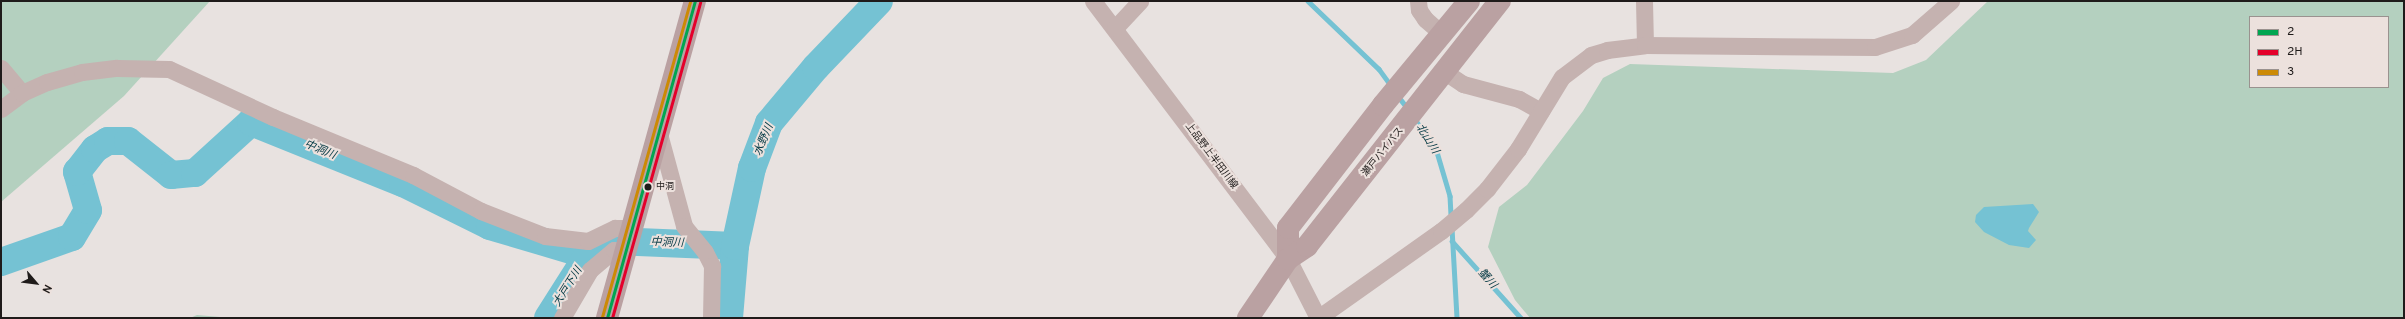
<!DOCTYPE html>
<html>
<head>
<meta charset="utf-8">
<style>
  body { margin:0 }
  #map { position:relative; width:2405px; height:319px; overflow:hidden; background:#e8e2e0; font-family:Overpass,"Noto Sans JP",sans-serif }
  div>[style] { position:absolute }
  .green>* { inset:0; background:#b4d0bf }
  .water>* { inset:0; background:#75c2d3 }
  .stream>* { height:4.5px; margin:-2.25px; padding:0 2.25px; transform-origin:2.25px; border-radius:2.25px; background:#75c2d3 }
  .river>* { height:28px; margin:-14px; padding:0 14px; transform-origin:14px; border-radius:14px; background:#75c2d3 }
  .minor>* { height:17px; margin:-8.5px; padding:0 8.5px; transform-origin:8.5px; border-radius:8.5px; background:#c5b2b0 }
  .highway>* { height:22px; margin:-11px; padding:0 11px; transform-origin:11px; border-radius:11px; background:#baa1a2 }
  .bus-1>* { height:3px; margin:-1.5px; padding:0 1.5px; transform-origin:1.5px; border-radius:1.5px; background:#00a651 }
  .bus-2>* { height:3px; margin:-1.5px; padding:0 1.5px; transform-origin:1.5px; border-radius:1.5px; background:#e4002b }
  .bus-3>* { height:3px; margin:-1.5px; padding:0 1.5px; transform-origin:1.5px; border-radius:1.5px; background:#cc8a05 }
  .dots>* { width:11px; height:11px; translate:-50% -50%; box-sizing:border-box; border:2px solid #ece1dd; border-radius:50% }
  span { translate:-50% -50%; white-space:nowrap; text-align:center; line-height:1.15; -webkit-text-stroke:4px #ece1dd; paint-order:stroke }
  .bus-label { font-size:9px; color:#1f1b1a }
  .left { translate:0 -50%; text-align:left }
  .street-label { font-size:10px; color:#1f1b1a }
  .water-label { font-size:11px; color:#033944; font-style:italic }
  .frame { position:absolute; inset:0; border:2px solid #1f1b1a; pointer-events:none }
  .legend { position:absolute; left:2249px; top:16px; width:140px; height:72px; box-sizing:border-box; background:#ece1dd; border:1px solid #9a928f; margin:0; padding:5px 7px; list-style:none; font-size:12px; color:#1f1b1a }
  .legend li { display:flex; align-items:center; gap:8px; height:20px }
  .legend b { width:20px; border:1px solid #9a928f }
  .north { position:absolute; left:16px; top:263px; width:40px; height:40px; -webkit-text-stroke:3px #ece1dd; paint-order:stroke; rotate:118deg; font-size:11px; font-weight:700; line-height:16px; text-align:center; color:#1f1b1a }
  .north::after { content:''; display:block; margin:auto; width:14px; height:18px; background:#1f1b1a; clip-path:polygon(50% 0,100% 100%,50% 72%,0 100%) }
</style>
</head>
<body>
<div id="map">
  <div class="green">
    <div style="clip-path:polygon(1px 1px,210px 1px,124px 96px,1px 202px)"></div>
    <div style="clip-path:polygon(evenodd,1988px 1px,2404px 1px,2404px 318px,1530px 318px,1515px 300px,1488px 247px,1499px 207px,1527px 185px,1583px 111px,1603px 78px,1630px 64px,1893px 73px,1926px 60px,1988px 1px,2250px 17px,2388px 17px,2388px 87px,2250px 87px,2250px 17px)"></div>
    <div style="clip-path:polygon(197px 315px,232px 318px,190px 318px)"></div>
  </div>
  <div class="water">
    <div style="clip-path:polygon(2033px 204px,2039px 212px,2029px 228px,2028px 231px,2036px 240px,2029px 248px,2009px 245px,1984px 232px,1975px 222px,1976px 215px,1984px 207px)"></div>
  </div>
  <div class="stream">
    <div style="left:1308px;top:1px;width:98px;rotate:43.8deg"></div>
    <div style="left:1379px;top:69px;width:22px;rotate:54deg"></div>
    <div style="left:1398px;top:96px;width:16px;rotate:52deg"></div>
    <div style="left:1415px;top:119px;width:40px;rotate:56deg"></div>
    <div style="left:1437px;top:152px;width:46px;rotate:73.5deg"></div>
    <div style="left:1450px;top:196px;width:21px;rotate:87deg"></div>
    <div style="left:1452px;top:228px;width:90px;rotate:86.8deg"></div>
    <div style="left:1452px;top:241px;width:103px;rotate:48.1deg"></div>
  </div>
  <div class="river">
    <div style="left:1px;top:262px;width:75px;rotate:-19.4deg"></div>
    <div style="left:72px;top:237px;width:31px;rotate:-59deg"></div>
    <div style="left:88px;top:210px;width:40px;rotate:-106deg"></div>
    <div style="left:77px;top:172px;width:29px;rotate:-52deg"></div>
    <div style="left:95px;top:149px;width:15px;rotate:-32deg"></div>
    <div style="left:108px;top:141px;width:20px"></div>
    <div style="left:128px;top:141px;width:55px;rotate:38.3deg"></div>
    <div style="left:171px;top:175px;width:24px;rotate:-5deg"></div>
    <div style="left:195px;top:173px;width:76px;rotate:-42.3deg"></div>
    <div style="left:251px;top:122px;width:164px;rotate:21.9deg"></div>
    <div style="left:403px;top:183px;width:97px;rotate:26.3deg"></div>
    <div style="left:490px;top:226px;width:102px;rotate:16.5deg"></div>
    <div style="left:588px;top:255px;width:30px;rotate:-28deg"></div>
    <div style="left:614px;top:241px;width:121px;rotate:2.4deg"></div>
    <div style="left:548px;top:318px;width:75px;rotate:-57.6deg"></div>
    <div style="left:729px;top:318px;width:72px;rotate:-85.2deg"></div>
    <div style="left:735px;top:246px;width:80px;rotate:-77.7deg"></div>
    <div style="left:752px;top:168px;width:48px;rotate:-69.3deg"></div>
    <div style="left:769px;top:123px;width:73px;rotate:-50deg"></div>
    <div style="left:816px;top:67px;width:91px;rotate:-46.3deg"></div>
  </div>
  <div class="minor">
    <div style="left:1093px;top:1px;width:323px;rotate:52.9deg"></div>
    <div style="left:1288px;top:259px;width:66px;rotate:63deg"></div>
    <div style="left:1418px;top:1px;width:9px;rotate:84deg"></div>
    <div style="left:1419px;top:10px;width:11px;rotate:56deg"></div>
    <div style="left:1425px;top:19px;width:23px;rotate:41deg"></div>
    <div style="left:1644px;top:1px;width:44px;rotate:88.7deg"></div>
    <div style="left:1115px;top:28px;width:37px;rotate:-47deg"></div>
    <div style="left:1px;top:68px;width:33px;rotate:50deg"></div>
    <div style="left:1445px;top:72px;width:22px;rotate:34deg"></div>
    <div style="left:1463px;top:84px;width:58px;rotate:15deg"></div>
    <div style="left:1519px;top:99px;width:25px;rotate:29deg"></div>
    <div style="left:1px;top:109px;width:26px;rotate:-37deg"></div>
    <div style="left:22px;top:93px;width:27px;rotate:-24deg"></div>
    <div style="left:47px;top:82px;width:36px;rotate:-16deg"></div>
    <div style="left:82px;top:72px;width:35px;rotate:-7deg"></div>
    <div style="left:117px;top:68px;width:52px;rotate:1.1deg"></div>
    <div style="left:169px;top:69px;width:115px;rotate:24.8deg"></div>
    <div style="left:273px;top:117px;width:152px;rotate:22.5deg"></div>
    <div style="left:413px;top:175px;width:77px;rotate:27.9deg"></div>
    <div style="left:481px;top:211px;width:69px;rotate:21.3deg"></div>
    <div style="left:545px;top:236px;width:43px;rotate:6.6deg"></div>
    <div style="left:588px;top:241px;width:30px;rotate:-26deg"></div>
    <div style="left:615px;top:228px;width:16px"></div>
    <div style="left:658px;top:130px;width:99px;rotate:74.8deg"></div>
    <div style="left:684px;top:226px;width:33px;rotate:51deg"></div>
    <div style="left:705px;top:252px;width:16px;rotate:63deg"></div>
    <div style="left:712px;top:266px;width:52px;rotate:91.1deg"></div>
    <div style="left:562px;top:318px;width:56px;rotate:-59.7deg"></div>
    <div style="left:590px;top:270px;width:31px;rotate:-40deg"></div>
    <div style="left:614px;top:250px;width:10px;rotate:11deg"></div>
    <div style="left:1318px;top:318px;width:151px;rotate:-35.3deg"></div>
    <div style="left:1441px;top:231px;width:33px;rotate:-40deg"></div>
    <div style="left:1466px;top:210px;width:30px;rotate:-45deg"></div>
    <div style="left:1487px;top:189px;width:51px;rotate:-52.2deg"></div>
    <div style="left:1518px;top:149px;width:84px;rotate:-58.6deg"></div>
    <div style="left:1562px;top:77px;width:36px;rotate:-37deg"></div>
    <div style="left:1591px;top:55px;width:17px;rotate:-17deg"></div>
    <div style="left:1607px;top:50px;width:38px;rotate:-7deg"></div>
    <div style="left:1645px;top:45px;width:230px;rotate:0.5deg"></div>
    <div style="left:1875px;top:47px;width:39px;rotate:-18deg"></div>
    <div style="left:1912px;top:35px;width:52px;rotate:-41.1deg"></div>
  </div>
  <div class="highway">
    <div style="left:1288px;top:259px;width:31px;rotate:-90deg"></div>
    <div style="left:1288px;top:228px;width:155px;rotate:-52.3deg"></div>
    <div style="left:1383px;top:105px;width:135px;rotate:-50.4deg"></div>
    <div style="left:607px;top:318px;width:329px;rotate:-74.5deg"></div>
    <div style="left:1248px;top:318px;width:71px;rotate:-55.9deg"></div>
    <div style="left:1288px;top:259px;width:23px;rotate:-34deg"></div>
    <div style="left:1307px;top:246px;width:312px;rotate:-51.8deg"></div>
  </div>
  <div class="bus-1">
    <div style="left:607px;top:318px;width:329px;rotate:-74.5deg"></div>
  </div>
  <div class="bus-2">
    <div style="left:612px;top:318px;width:328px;rotate:-74.4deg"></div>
  </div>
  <div class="bus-3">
    <div style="left:602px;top:317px;width:328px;rotate:-74.4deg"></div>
  </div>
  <div class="dots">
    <div style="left:648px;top:187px;background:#1f1b1a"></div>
  </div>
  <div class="bus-label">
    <span class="left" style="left:656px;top:187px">中洞</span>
  </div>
  <div class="street-label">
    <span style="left:1383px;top:152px;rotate:-51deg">瀬戸バイパス</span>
    <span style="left:1211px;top:156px;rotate:53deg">上品野上半田川線</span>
  </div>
  <div class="water-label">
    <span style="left:1427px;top:139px;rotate:58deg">北山川</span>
    <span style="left:764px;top:140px;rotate:-67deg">水野川</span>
    <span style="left:320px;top:150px;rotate:22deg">中洞川</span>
    <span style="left:667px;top:243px;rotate:2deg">中洞川</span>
    <span style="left:1487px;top:279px;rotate:48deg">蟹川</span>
    <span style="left:568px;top:287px;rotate:-58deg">大戸下川</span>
  </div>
  <div class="frame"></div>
  <ul class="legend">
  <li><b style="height:5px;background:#00a651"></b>2</li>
  <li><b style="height:5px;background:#e4002b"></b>2H</li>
  <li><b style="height:5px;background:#cc8a05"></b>3</li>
  </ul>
  <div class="north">N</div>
</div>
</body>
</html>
